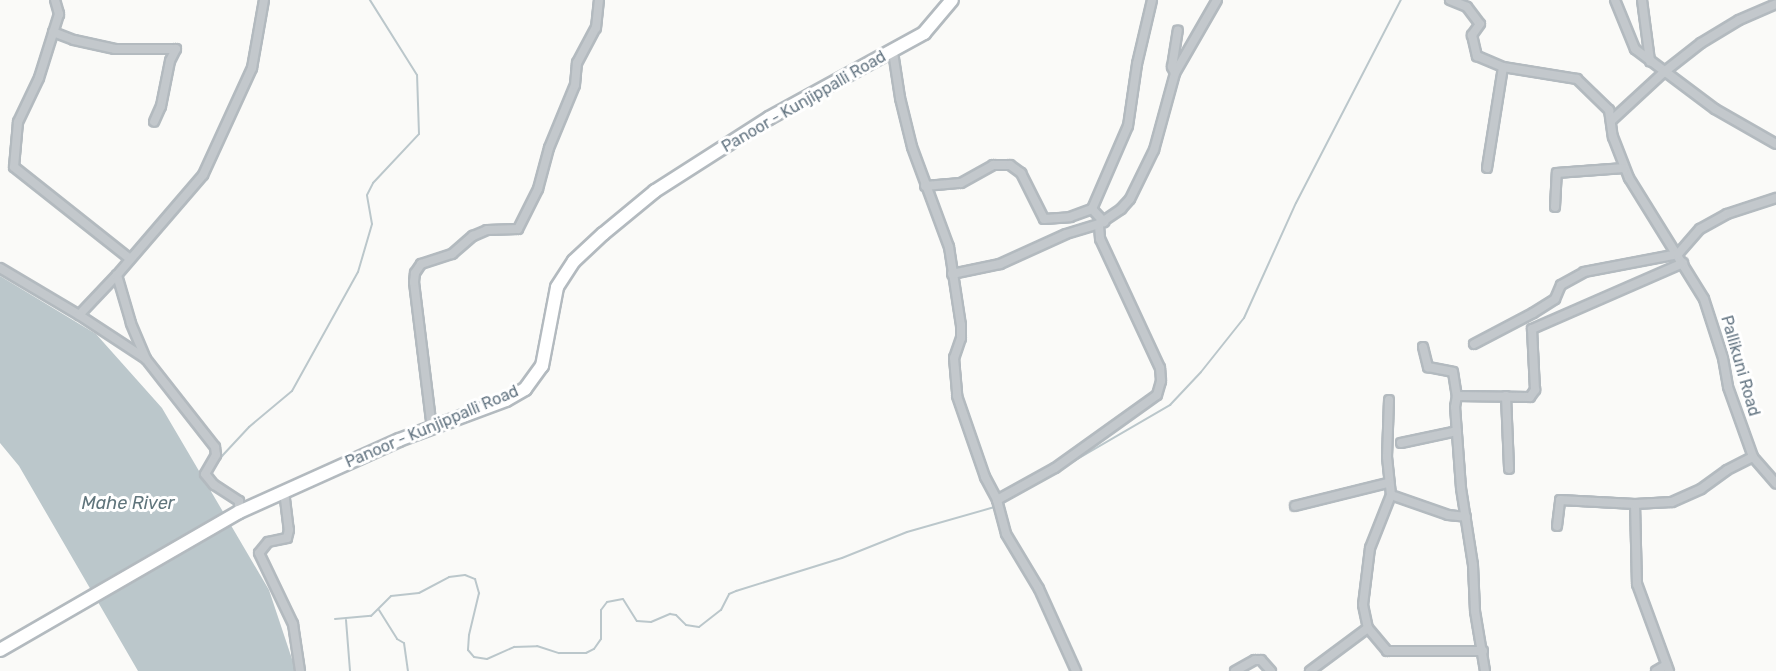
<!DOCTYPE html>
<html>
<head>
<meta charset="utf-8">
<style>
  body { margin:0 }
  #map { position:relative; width:1776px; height:671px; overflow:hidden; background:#fafaf8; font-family:Rubik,sans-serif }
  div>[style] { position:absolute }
  .water>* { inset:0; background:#bbc7cb }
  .stream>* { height:2px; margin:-1px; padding:0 1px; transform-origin:1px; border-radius:1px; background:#bbc7cb }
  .roads { filter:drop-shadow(2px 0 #b3babf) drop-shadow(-2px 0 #b3babf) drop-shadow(0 2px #b3babf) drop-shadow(0 -2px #b3babf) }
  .minor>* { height:8px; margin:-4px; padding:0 4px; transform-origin:4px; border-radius:4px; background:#c3c8cc }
  .secondary>* { height:12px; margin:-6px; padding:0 6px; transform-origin:6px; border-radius:6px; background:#fff }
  span { translate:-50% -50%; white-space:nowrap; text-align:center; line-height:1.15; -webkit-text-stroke:6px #fff; paint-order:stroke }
  .street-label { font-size:16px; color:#657683 }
  .water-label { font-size:18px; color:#60757c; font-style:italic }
</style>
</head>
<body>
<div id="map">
  <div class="water">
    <div style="clip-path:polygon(0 276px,96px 334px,162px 408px,269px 590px,296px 671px,138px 671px,19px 466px,0 443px)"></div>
  </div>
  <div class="stream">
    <div style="left:210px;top:474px;width:22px;rotate:-56deg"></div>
    <div style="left:222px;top:456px;width:40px;rotate:-47deg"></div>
    <div style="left:249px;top:427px;width:56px;rotate:-39.9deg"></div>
    <div style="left:292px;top:391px;width:136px;rotate:-61deg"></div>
    <div style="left:358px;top:272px;width:50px;rotate:-73.7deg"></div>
    <div style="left:372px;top:224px;width:29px;rotate:-100deg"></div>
    <div style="left:367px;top:195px;width:13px;rotate:-63deg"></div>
    <div style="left:373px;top:183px;width:67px;rotate:-46.8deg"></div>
    <div style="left:419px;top:134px;width:59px;rotate:-91.9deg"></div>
    <div style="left:417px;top:75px;width:89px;rotate:-122.1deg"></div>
    <div style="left:1000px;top:504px;width:197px;rotate:-30.2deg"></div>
    <div style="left:1170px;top:405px;width:45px;rotate:-46.8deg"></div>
    <div style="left:1201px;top:372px;width:69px;rotate:-51.5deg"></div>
    <div style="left:1244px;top:318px;width:126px;rotate:-65.7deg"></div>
    <div style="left:1296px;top:203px;width:229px;rotate:-62.7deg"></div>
    <div style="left:379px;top:610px;width:34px;rotate:58deg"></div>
    <div style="left:397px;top:639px;width:8px;rotate:30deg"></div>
    <div style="left:404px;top:643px;width:28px;rotate:82deg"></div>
    <div style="left:335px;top:619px;width:36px;rotate:-5deg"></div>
    <div style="left:371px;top:616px;width:28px;rotate:-45deg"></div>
    <div style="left:391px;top:596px;width:28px;rotate:-6deg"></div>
    <div style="left:419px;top:593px;width:34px;rotate:-28deg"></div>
    <div style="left:449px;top:577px;width:16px;rotate:-7deg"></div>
    <div style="left:465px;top:575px;width:11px;rotate:22deg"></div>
    <div style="left:475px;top:579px;width:15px;rotate:74deg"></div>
    <div style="left:479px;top:593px;width:43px;rotate:103.4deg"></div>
    <div style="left:469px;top:635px;width:15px;rotate:94deg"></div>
    <div style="left:468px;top:650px;width:9px;rotate:49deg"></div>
    <div style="left:474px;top:657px;width:13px;rotate:9deg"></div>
    <div style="left:487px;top:659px;width:30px;rotate:-24deg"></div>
    <div style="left:514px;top:647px;width:23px;rotate:-2deg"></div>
    <div style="left:537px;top:646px;width:23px;rotate:18deg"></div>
    <div style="left:559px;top:653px;width:27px"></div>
    <div style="left:586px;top:653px;width:9px;rotate:-27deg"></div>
    <div style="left:594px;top:649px;width:12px;rotate:-55deg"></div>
    <div style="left:601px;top:639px;width:29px;rotate:-90deg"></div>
    <div style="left:601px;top:610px;width:10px;rotate:-53deg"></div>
    <div style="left:607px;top:602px;width:16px;rotate:-11deg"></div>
    <div style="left:623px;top:599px;width:26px;rotate:58deg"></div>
    <div style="left:637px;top:621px;width:14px;rotate:4deg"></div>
    <div style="left:651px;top:622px;width:21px;rotate:-23deg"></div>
    <div style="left:670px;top:614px;width:6px;rotate:9deg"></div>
    <div style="left:676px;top:615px;width:14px;rotate:45deg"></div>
    <div style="left:686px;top:625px;width:13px;rotate:9deg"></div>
    <div style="left:699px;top:627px;width:28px;rotate:-38deg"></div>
    <div style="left:721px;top:610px;width:18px;rotate:-63deg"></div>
    <div style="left:729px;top:594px;width:8px;rotate:-23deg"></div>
    <div style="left:736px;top:591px;width:111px;rotate:-17.3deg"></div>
    <div style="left:842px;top:558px;width:70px;rotate:-21.8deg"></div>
    <div style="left:907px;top:532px;width:91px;rotate:-15.9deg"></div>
    <div style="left:346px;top:620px;width:51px;rotate:85.5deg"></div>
  </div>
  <div class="roads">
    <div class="minor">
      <div style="left:55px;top:0;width:15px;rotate:74deg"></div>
      <div style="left:59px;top:14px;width:67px;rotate:107.4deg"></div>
      <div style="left:39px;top:78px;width:49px;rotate:115.5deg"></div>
      <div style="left:18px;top:122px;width:45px;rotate:95.1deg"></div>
      <div style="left:14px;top:167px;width:148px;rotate:38.4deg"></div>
      <div style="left:1450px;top:0;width:18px;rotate:22deg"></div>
      <div style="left:1467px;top:7px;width:21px;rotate:53deg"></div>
      <div style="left:1480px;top:24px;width:14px;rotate:126deg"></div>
      <div style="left:1472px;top:35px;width:22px;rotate:77deg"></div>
      <div style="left:1477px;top:56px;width:28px;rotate:23deg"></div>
      <div style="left:1503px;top:67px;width:75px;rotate:9.2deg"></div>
      <div style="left:1577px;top:79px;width:45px;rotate:44.1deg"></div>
      <div style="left:1609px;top:110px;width:27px;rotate:82deg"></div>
      <div style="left:1613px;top:137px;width:44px;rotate:68.7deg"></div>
      <div style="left:1629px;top:178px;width:142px;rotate:58.2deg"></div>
      <div style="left:1704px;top:299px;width:62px;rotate:72.1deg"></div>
      <div style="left:1723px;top:358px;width:29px;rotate:80deg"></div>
      <div style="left:1728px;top:387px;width:74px;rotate:70.3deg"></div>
      <div style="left:1753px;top:457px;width:35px;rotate:49deg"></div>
      <div style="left:1615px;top:0;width:53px;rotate:67.8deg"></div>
      <div style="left:1635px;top:49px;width:100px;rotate:36.9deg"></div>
      <div style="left:1715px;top:109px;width:70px;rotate:29.8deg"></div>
      <div style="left:1642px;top:0;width:62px;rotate:82.5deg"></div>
      <div style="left:53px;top:32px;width:22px;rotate:21deg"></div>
      <div style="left:74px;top:40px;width:42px;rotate:12.4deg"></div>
      <div style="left:115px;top:49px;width:61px"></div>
      <div style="left:176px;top:49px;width:13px;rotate:117deg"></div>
      <div style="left:170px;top:61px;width:46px;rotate:101.3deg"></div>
      <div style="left:161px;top:106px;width:17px;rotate:114deg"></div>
      <div style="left:893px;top:52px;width:47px;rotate:81.3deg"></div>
      <div style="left:900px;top:98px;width:50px;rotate:76.2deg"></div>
      <div style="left:912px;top:147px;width:107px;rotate:69.7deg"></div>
      <div style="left:949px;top:247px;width:79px;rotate:81.3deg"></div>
      <div style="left:961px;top:325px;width:13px;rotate:90deg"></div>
      <div style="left:961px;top:338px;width:21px;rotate:109deg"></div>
      <div style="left:954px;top:358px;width:38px;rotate:85deg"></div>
      <div style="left:957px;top:396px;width:86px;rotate:70.9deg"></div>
      <div style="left:985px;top:477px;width:26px;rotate:62deg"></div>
      <div style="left:997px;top:500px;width:66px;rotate:-28.9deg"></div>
      <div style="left:1055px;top:468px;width:125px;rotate:-35.6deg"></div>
      <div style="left:1157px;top:395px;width:15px;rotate:-74deg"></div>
      <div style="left:1161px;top:381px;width:13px;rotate:-94deg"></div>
      <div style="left:1160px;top:368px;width:142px;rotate:-114.9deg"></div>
      <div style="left:1100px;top:239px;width:15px;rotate:-94deg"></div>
      <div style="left:1099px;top:224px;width:27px;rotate:-34deg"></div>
      <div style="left:1121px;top:209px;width:13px;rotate:-48deg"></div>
      <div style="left:1130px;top:199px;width:55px;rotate:-63.9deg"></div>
      <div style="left:1154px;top:150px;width:80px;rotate:-74.7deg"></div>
      <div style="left:1175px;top:73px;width:84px;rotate:-60.1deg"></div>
      <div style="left:1175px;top:73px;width:7px;rotate:-117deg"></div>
      <div style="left:1172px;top:67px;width:37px;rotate:-81deg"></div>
      <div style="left:1612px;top:120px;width:71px;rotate:-42.7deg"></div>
      <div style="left:1664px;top:72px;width:47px;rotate:-38.1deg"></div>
      <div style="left:1701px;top:43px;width:44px;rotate:-31.2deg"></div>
      <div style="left:1739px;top:20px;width:40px;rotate:-23.4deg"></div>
      <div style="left:1487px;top:168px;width:102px;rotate:-81deg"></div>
      <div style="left:925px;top:186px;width:36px;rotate:-5deg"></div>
      <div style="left:961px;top:183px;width:37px;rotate:-29deg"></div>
      <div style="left:993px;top:165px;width:17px"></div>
      <div style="left:1010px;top:165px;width:14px;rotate:36deg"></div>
      <div style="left:1021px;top:173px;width:51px;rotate:63.4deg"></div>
      <div style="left:1044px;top:219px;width:26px;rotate:-4deg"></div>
      <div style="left:1070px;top:217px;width:23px;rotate:-20deg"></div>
      <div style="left:1092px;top:209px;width:18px;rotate:47deg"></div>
      <div style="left:1555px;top:207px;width:34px;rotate:-87deg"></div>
      <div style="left:1557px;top:173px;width:67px;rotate:-4.3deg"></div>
      <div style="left:1092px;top:209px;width:90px;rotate:-66.6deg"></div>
      <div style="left:1128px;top:126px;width:63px;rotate:-81.7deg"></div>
      <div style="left:1137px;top:64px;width:66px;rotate:-76.8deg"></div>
      <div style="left:0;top:268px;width:92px;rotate:30.7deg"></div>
      <div style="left:79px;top:315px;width:55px;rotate:-46.5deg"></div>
      <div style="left:952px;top:274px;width:49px;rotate:-11.8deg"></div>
      <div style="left:1000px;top:264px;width:72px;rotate:-24.4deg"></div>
      <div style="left:1066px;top:234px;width:34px;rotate:-17deg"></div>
      <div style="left:79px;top:315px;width:80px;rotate:33.3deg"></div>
      <div style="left:1474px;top:344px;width:67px;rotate:-27.7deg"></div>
      <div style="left:1533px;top:313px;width:26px;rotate:-32deg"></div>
      <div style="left:1555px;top:299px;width:15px;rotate:-67deg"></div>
      <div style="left:1561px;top:285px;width:26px;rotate:-29deg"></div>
      <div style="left:1584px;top:272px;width:96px;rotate:-10.8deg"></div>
      <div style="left:1678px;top:254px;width:33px;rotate:-49deg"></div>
      <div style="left:1700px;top:229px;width:31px;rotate:-29deg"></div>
      <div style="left:1727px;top:214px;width:52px;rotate:-18.1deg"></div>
      <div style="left:1423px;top:347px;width:21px;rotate:76deg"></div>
      <div style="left:1428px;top:367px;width:25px;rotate:11deg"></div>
      <div style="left:1453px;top:372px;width:24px;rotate:81deg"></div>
      <div style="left:1506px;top:396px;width:73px;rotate:87.6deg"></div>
      <div style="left:1389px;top:400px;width:57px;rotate:92deg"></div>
      <div style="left:1387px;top:457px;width:38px;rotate:84deg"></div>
      <div style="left:1391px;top:495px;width:57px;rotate:111.6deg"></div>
      <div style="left:1370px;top:548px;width:57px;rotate:97deg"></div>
      <div style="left:1363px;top:605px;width:24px;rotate:78deg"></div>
      <div style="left:1368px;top:628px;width:30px;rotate:50deg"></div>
      <div style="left:1387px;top:651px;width:96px"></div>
      <div style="left:432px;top:429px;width:148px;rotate:-97deg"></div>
      <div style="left:414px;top:282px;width:9px;rotate:-84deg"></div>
      <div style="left:415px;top:273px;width:11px;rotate:-56deg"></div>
      <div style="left:421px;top:264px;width:33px;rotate:-18deg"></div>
      <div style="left:452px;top:254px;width:28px;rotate:-41deg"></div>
      <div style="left:473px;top:236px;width:15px;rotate:-23deg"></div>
      <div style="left:487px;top:230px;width:31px;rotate:-2deg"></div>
      <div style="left:518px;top:229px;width:45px;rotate:-63.4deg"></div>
      <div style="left:538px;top:189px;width:42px;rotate:-75deg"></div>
      <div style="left:549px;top:148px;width:68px;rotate:-67.6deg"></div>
      <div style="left:575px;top:85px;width:22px;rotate:-85deg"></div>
      <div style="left:577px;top:63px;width:40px;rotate:-62deg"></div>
      <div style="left:596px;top:28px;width:28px;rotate:-84deg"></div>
      <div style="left:1401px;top:443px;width:57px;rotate:-12.1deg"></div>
      <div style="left:284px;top:491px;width:39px;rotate:83deg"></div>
      <div style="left:289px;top:530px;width:8px;rotate:104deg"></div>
      <div style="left:287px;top:538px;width:19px;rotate:168deg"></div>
      <div style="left:268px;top:542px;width:14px;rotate:129deg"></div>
      <div style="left:259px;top:553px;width:79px;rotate:64.4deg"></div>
      <div style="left:293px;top:624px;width:48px;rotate:81.5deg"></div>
      <div style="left:1391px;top:495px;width:60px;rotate:19.3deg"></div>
      <div style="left:1448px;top:515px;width:18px;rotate:6deg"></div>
      <div style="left:997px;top:500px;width:35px;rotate:75deg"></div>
      <div style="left:1006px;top:534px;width:64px;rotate:59deg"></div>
      <div style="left:1039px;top:589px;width:90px;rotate:65.7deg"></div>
      <div style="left:1635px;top:504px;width:80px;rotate:88.6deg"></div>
      <div style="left:1637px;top:584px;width:93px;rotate:69.8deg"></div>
      <div style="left:1295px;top:506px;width:96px;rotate:-13.9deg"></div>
      <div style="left:239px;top:512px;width:11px;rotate:-90deg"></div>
      <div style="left:239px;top:501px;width:30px;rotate:-147deg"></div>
      <div style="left:214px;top:485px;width:14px;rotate:-129deg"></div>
      <div style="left:205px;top:474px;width:22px;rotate:-60deg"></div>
      <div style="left:216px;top:455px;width:8px;rotate:-97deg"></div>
      <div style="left:215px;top:447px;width:112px;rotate:-128.1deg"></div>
      <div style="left:146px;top:359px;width:39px;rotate:-113deg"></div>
      <div style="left:131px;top:323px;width:50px;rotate:-106.3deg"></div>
      <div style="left:117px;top:275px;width:132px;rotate:-49.3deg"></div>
      <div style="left:203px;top:175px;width:118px;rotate:-65.4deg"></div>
      <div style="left:252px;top:68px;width:69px;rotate:-80deg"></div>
      <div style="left:1557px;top:526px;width:26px;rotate:-83deg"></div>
      <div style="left:1560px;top:500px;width:75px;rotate:3.1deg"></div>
      <div style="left:1635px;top:504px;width:37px;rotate:-3deg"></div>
      <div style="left:1672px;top:502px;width:32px;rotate:-24deg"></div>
      <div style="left:1701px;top:489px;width:32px;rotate:-36deg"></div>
      <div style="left:1727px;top:470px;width:29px;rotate:-27deg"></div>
      <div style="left:1235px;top:671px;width:23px;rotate:-29deg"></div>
      <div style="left:1255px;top:660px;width:6px"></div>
      <div style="left:1261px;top:660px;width:15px;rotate:48deg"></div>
      <div style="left:1310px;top:671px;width:72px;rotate:-36.6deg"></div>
      <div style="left:1485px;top:671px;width:61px;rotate:-99.5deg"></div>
      <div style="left:1475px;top:611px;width:46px;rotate:-92.5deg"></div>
      <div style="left:1473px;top:565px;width:78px;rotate:-98.9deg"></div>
      <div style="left:1461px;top:488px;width:81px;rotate:-94.2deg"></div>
      <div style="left:1455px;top:407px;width:11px;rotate:-80deg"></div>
      <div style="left:1457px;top:396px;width:73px;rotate:0.8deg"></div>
      <div style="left:1530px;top:397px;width:9px;rotate:-54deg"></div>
      <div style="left:1535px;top:390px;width:61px;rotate:-92.8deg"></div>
      <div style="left:1532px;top:329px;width:165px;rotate:-23.6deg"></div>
      <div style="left:1656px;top:671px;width:12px;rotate:-31deg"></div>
    </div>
    <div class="secondary">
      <div style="left:0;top:650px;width:276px;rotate:-30deg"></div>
      <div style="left:239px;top:512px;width:175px;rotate:-24.2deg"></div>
      <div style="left:399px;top:440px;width:114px;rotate:-20.5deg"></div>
      <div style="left:506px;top:400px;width:22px;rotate:-30deg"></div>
      <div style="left:525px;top:389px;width:29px;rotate:-54deg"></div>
      <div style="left:542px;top:366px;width:80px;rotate:-79.2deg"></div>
      <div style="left:557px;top:287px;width:31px;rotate:-57deg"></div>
      <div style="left:574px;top:261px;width:40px;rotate:-43deg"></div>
      <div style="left:603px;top:234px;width:67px;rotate:-39.6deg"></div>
      <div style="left:655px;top:191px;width:135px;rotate:-32.6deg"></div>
      <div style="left:769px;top:118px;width:177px;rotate:-28.7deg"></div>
      <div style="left:924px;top:33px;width:43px;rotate:-49.7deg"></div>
    </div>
  </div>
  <div class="street-label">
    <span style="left:804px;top:102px;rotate:-30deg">Panoor - Kunjippalli Road</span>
    <span style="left:1740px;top:366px;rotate:74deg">Pallikuni Road</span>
    <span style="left:432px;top:427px;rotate:-23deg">Panoor - Kunjippalli Road</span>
  </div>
  <div class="water-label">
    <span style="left:128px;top:503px">Mahe River</span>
  </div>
</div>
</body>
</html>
